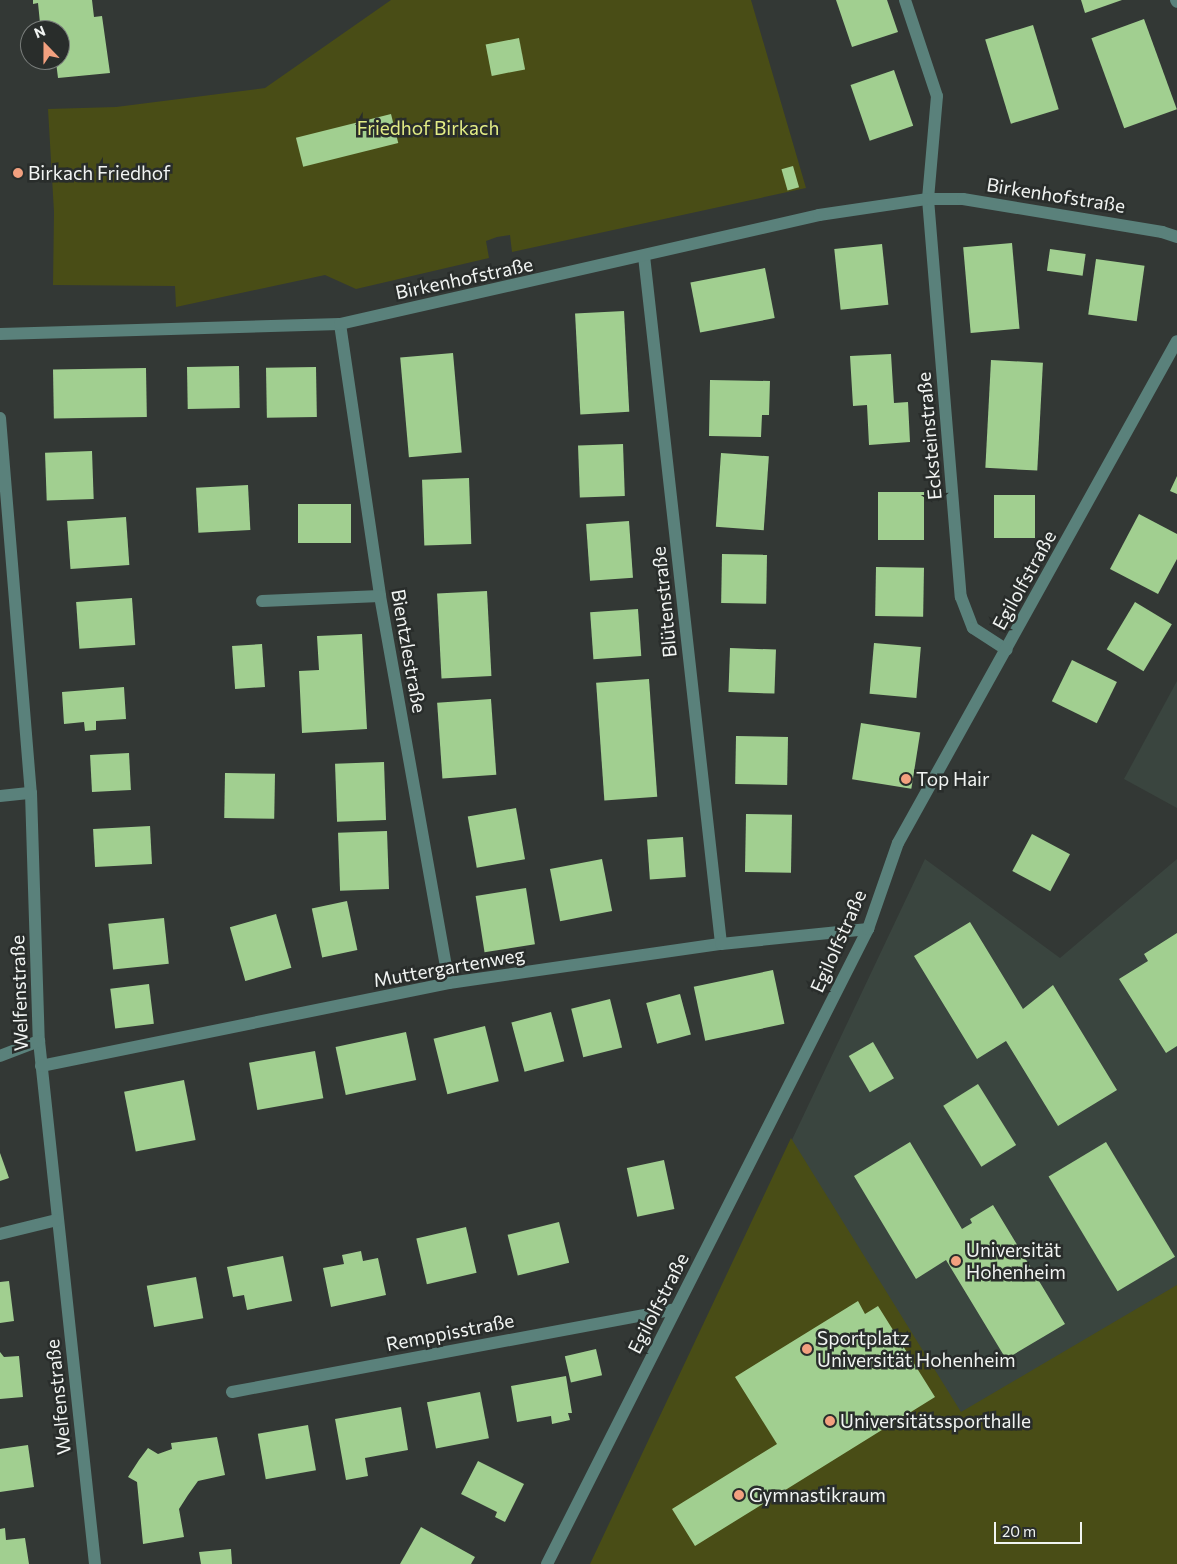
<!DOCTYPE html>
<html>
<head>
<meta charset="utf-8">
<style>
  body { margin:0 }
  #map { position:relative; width:1177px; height:1564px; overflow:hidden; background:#333835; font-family:Commissioner,sans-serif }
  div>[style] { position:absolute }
  .built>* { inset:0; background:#3a453f }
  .green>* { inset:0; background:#494d16 }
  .building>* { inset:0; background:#a1cf90; transform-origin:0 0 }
  .minor>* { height:12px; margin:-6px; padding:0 6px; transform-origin:6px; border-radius:6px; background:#5a817b }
  .dots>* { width:14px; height:14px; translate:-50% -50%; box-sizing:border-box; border:2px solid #292d2b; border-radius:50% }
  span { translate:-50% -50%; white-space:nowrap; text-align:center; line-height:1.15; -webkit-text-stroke:5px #292d2b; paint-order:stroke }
  .park-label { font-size:19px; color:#e2ec85 }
  .poi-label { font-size:19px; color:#f1f4f2 }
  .left { translate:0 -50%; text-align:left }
  .street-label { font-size:19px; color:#f1f4f2 }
  .north { position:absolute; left:20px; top:20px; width:50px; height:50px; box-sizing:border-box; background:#292d2b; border:1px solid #797d7b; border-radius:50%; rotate:338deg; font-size:14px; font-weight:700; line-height:20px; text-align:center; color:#f1f4f2 }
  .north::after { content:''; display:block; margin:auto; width:18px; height:22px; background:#f2a07f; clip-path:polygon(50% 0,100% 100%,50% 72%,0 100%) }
  .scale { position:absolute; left:994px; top:1522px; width:88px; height:22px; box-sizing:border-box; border:2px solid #f1f4f2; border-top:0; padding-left:6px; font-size:15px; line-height:18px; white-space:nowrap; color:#f1f4f2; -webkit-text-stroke:4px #292d2b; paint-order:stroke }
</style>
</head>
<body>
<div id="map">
  <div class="built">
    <div style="clip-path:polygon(1177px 681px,1177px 808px,1124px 779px)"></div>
    <div style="clip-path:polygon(925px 859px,1060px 958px,1177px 859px,1177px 1564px,591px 1564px)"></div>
  </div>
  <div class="green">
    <div style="clip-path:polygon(391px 0,751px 0,806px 188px,512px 252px,510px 235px,497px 237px,486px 241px,489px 258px,356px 289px,325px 275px,176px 307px,175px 286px,53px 285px,54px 212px,48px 109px,116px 107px,265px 88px)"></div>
    <div style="clip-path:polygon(791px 1138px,961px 1412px,1177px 1285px,1177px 1564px,590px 1564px)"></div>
  </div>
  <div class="building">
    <div style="clip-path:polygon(33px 0,92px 0,94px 17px,102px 16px,110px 73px,58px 78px,56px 62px,52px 60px,60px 60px,60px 30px,46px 30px,45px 23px,40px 23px,38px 3px,33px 4px)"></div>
    <div style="clip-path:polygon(836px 0,887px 0,898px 32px,852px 47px)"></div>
    <div style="clip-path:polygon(1081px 0,1122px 0,1085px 13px)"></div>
    <div style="left:1144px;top:19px;width:96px;height:56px;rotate:70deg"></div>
    <div style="left:1033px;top:25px;width:88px;height:50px;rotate:73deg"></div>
    <div style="left:519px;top:38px;width:32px;height:34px;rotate:79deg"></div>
    <div style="left:894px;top:70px;width:59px;height:46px;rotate:71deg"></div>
    <div style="left:391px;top:114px;width:30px;height:98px;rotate:76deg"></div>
    <div style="left:793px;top:166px;width:22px;height:12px;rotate:74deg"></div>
    <div style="left:1012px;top:243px;width:86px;height:49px;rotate:85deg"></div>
    <div style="left:882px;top:244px;width:61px;height:48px;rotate:84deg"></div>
    <div style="left:1050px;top:249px;width:36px;height:22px;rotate:8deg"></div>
    <div style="left:1096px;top:259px;width:49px;height:56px;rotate:8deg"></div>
    <div style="left:765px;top:268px;width:51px;height:76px;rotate:79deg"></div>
    <div style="left:624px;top:311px;width:101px;height:49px;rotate:87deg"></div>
    <div style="left:453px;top:353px;width:100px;height:53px;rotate:85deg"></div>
    <div style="clip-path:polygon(891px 354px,894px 403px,908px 402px,910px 442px,869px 445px,867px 405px,853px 406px,850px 356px)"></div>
    <div style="left:991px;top:360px;width:52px;height:108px;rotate:3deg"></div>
    <div style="left:239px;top:366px;width:42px;height:52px;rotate:89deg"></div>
    <div style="left:316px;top:367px;width:50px;height:50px;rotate:89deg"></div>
    <div style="left:146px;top:368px;width:49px;height:93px;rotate:89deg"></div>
    <div style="clip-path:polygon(710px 380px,770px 381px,769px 415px,762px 415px,761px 437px,709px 436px)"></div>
    <div style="left:623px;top:444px;width:52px;height:45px;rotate:88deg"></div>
    <div style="left:92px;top:451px;width:48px;height:47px;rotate:88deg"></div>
    <div style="left:721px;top:453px;width:48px;height:74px;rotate:4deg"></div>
    <div style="clip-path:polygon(1177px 476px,1177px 494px,1170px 491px)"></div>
    <div style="left:469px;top:478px;width:66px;height:47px;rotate:88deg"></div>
    <div style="left:248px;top:485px;width:45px;height:52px;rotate:87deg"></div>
    <div style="left:878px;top:492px;width:46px;height:48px"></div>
    <div style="left:994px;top:495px;width:41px;height:43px"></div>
    <div style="left:298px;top:504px;width:53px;height:39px"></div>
    <div style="clip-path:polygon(1139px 514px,1177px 534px,1177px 559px,1158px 594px,1110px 569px)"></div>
    <div style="left:126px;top:517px;width:48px;height:59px;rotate:86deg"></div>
    <div style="left:629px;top:521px;width:57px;height:43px;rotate:86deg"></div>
    <div style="left:722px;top:554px;width:45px;height:49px;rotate:1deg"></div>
    <div style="left:876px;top:567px;width:48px;height:49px;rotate:1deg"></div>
    <div style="left:487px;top:591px;width:85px;height:50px;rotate:87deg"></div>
    <div style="left:132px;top:598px;width:47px;height:56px;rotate:86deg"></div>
    <div style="left:1135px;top:602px;width:43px;height:55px;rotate:31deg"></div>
    <div style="left:638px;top:609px;width:47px;height:48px;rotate:86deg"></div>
    <div style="clip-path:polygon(362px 634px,367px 729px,302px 733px,299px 671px,319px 670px,317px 636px)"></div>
    <div style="left:874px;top:643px;width:47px;height:51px;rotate:5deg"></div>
    <div style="left:262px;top:644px;width:43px;height:30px;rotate:86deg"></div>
    <div style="left:730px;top:648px;width:46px;height:44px;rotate:2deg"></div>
    <div style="left:1072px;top:660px;width:50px;height:46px;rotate:26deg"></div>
    <div style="left:649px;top:679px;width:118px;height:53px;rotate:86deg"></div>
    <div style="clip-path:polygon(124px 687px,126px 719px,96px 721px,96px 730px,85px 731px,84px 722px,64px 724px,62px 692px)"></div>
    <div style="left:491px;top:699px;width:76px;height:54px;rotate:86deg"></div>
    <div style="left:861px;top:723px;width:60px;height:57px;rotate:9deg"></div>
    <div style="left:736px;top:736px;width:52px;height:48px;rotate:1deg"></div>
    <div style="left:129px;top:753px;width:37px;height:39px;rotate:87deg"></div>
    <div style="left:384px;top:762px;width:58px;height:49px;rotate:88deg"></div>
    <div style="left:225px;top:773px;width:50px;height:45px;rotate:1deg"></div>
    <div style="left:516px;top:808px;width:52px;height:49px;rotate:80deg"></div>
    <div style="left:746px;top:814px;width:46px;height:58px;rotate:1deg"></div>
    <div style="left:150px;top:826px;width:38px;height:57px;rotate:87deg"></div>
    <div style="left:387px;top:831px;width:58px;height:49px;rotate:88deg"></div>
    <div style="left:1032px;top:834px;width:43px;height:42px;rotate:28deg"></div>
    <div style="left:683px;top:837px;width:40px;height:36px;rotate:86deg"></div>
    <div style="left:602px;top:859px;width:53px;height:53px;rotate:79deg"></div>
    <div style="left:526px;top:888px;width:57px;height:51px;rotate:81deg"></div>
    <div style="left:347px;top:901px;width:50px;height:36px;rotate:78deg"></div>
    <div style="left:276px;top:914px;width:56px;height:48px;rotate:74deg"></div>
    <div style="left:164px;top:918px;width:46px;height:56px;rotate:84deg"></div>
    <div style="clip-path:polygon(970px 922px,1023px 1009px,1053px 985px,1117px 1090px,1058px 1126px,1006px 1041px,977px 1059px,914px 956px)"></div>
    <div style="clip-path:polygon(1177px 933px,1177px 1046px,1166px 1053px,1119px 979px,1148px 961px,1144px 954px)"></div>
    <div style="left:773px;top:970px;width:55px;height:81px;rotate:78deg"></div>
    <div style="left:149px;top:984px;width:40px;height:39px;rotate:83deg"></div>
    <div style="left:680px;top:994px;width:42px;height:35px;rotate:75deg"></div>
    <div style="left:610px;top:999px;width:50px;height:40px;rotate:76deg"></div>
    <div style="left:551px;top:1012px;width:51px;height:41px;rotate:75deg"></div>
    <div style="left:485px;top:1026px;width:57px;height:53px;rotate:76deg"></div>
    <div style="left:406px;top:1032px;width:49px;height:72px;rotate:78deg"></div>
    <div style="left:873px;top:1042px;width:42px;height:28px;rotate:60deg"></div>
    <div style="left:315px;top:1051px;width:48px;height:67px;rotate:80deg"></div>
    <div style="left:184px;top:1080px;width:61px;height:61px;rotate:79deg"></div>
    <div style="left:978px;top:1084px;width:72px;height:41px;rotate:58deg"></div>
    <div style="clip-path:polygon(910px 1142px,962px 1229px,972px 1223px,970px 1219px,993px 1205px,1065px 1324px,1006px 1359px,946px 1260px,916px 1279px,854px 1176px)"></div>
    <div style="left:1106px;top:1142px;width:134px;height:67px;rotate:59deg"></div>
    <div style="clip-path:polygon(0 1153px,9px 1178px,0 1181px)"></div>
    <div style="left:664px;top:1160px;width:50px;height:38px;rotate:78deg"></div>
    <div style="left:559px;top:1222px;width:42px;height:53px;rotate:76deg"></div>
    <div style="left:466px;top:1227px;width:47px;height:51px;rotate:77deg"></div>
    <div style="clip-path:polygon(361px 1251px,363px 1261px,378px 1258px,386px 1295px,331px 1307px,323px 1268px,344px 1264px,342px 1255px)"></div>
    <div style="clip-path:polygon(283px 1256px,292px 1301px,247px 1310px,244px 1295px,233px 1297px,227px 1267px)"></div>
    <div style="left:196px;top:1277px;width:42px;height:50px;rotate:80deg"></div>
    <div style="clip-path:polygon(9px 1281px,14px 1321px,0 1323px,0 1282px)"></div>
    <div style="clip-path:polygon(858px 1301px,865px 1314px,878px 1306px,935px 1397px,695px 1546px,672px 1509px,777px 1444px,735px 1377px)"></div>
    <div style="left:596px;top:1349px;width:27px;height:32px;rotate:77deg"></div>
    <div style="clip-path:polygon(0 1352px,4px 1357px,19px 1356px,23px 1397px,0 1399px)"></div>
    <div style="clip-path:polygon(566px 1376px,572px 1413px,568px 1413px,570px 1420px,552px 1424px,551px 1416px,517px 1422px,511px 1386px)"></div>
    <div style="left:480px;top:1392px;width:47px;height:54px;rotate:79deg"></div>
    <div style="clip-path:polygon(401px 1407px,408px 1450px,365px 1458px,368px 1476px,346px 1480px,335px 1419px)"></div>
    <div style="left:308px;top:1425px;width:46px;height:51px;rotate:80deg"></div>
    <div style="clip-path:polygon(217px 1437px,225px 1475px,198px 1481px,188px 1495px,179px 1509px,184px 1537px,143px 1544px,137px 1482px,128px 1477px,139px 1460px,148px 1448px,158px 1454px,172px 1449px,171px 1443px)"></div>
    <div style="clip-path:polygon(28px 1445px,34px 1487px,0 1492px,0 1449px)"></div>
    <div style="clip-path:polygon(478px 1461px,524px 1484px,505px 1522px,495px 1517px,497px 1512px,461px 1494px)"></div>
    <div style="clip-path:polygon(421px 1527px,475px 1557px,471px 1564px,400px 1564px)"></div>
    <div style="clip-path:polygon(5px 1528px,6px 1540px,25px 1538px,29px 1564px,0 1564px,0 1529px)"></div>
    <div style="clip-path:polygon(231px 1549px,232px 1564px,201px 1564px,199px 1552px)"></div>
  </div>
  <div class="minor">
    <div style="left:905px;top:0;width:101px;rotate:71.6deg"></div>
    <div style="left:937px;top:96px;width:103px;rotate:95deg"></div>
    <div style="left:928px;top:199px;width:399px;rotate:85.3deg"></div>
    <div style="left:961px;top:597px;width:33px;rotate:69deg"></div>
    <div style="left:973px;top:628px;width:40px;rotate:32.9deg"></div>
    <div style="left:1176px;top:0;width:2px;rotate:63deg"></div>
    <div style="left:644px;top:256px;width:692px;rotate:83.61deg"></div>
    <div style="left:340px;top:324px;width:275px;rotate:81.6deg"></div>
    <div style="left:380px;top:596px;width:393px;rotate:79.9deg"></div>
    <div style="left:0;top:334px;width:340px;rotate:-1.7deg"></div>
    <div style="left:340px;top:324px;width:491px;rotate:-12.8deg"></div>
    <div style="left:819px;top:215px;width:110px;rotate:-8.4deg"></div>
    <div style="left:928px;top:199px;width:35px"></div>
    <div style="left:963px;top:199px;width:202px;rotate:9.4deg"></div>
    <div style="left:1162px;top:232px;width:16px;rotate:18deg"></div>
    <div style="left:0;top:418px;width:376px;rotate:85.3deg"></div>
    <div style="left:31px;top:793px;width:248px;rotate:88.2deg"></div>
    <div style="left:39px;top:1041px;width:526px;rotate:83.89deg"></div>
    <div style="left:262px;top:601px;width:118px;rotate:-2.4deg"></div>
    <div style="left:0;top:796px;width:31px;rotate:-6deg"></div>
    <div style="left:0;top:1056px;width:42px;rotate:-21deg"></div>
    <div style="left:41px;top:1066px;width:416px;rotate:-11.5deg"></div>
    <div style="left:449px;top:983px;width:275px;rotate:-8.2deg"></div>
    <div style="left:721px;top:944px;width:148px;rotate:-5.8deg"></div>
    <div style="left:0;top:1234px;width:59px;rotate:-13.8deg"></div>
    <div style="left:232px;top:1392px;width:451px;rotate:-10.6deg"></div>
    <div style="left:547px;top:1564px;width:712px;rotate:-63.18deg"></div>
    <div style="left:868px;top:929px;width:91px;rotate:-70.8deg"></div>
    <div style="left:898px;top:843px;width:574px;rotate:-60.94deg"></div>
  </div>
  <div class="dots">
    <div style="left:18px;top:173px;background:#f2a07f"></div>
    <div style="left:906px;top:779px;background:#f2a07f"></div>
    <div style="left:956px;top:1261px;background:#f2a07f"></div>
    <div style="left:807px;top:1349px;background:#f2a07f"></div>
    <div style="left:830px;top:1421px;background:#f2a07f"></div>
    <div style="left:739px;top:1495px;background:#f2a07f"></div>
  </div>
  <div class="park-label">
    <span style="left:428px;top:128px">Friedhof Birkach</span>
  </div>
  <div class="poi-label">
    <span class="left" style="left:28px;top:173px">Birkach Friedhof</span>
    <span class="left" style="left:916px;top:779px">Top Hair</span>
    <span class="left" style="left:966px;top:1261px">Universität<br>Hohenheim</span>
    <span class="left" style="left:817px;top:1349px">Sportplatz<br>Universität Hohenheim</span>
    <span class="left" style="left:840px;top:1421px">Universitätssporthalle</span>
    <span class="left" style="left:749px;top:1495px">Gymnastikraum</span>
  </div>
  <div class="street-label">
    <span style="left:1056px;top:195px;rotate:9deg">Birkenhofstraße</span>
    <span style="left:464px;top:278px;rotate:-12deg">Birkenhofstraße</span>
    <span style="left:929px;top:436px;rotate:-95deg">Ecksteinstraße</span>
    <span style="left:1024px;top:580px;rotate:-61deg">Egilolfstraße</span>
    <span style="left:664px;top:602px;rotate:-96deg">Blütenstraße</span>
    <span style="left:409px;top:651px;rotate:80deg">Bientzlestraße</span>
    <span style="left:838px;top:941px;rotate:-66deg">Egilolfstraße</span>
    <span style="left:449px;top:967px;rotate:-10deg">Muttergartenweg</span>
    <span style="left:19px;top:993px;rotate:-92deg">Welfenstraße</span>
    <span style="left:658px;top:1303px;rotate:-63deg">Egilolfstraße</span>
    <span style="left:450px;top:1332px;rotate:-11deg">Remppisstraße</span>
    <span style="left:58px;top:1397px;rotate:-96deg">Welfenstraße</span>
  </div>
  <div class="north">N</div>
  <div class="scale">20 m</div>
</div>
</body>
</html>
